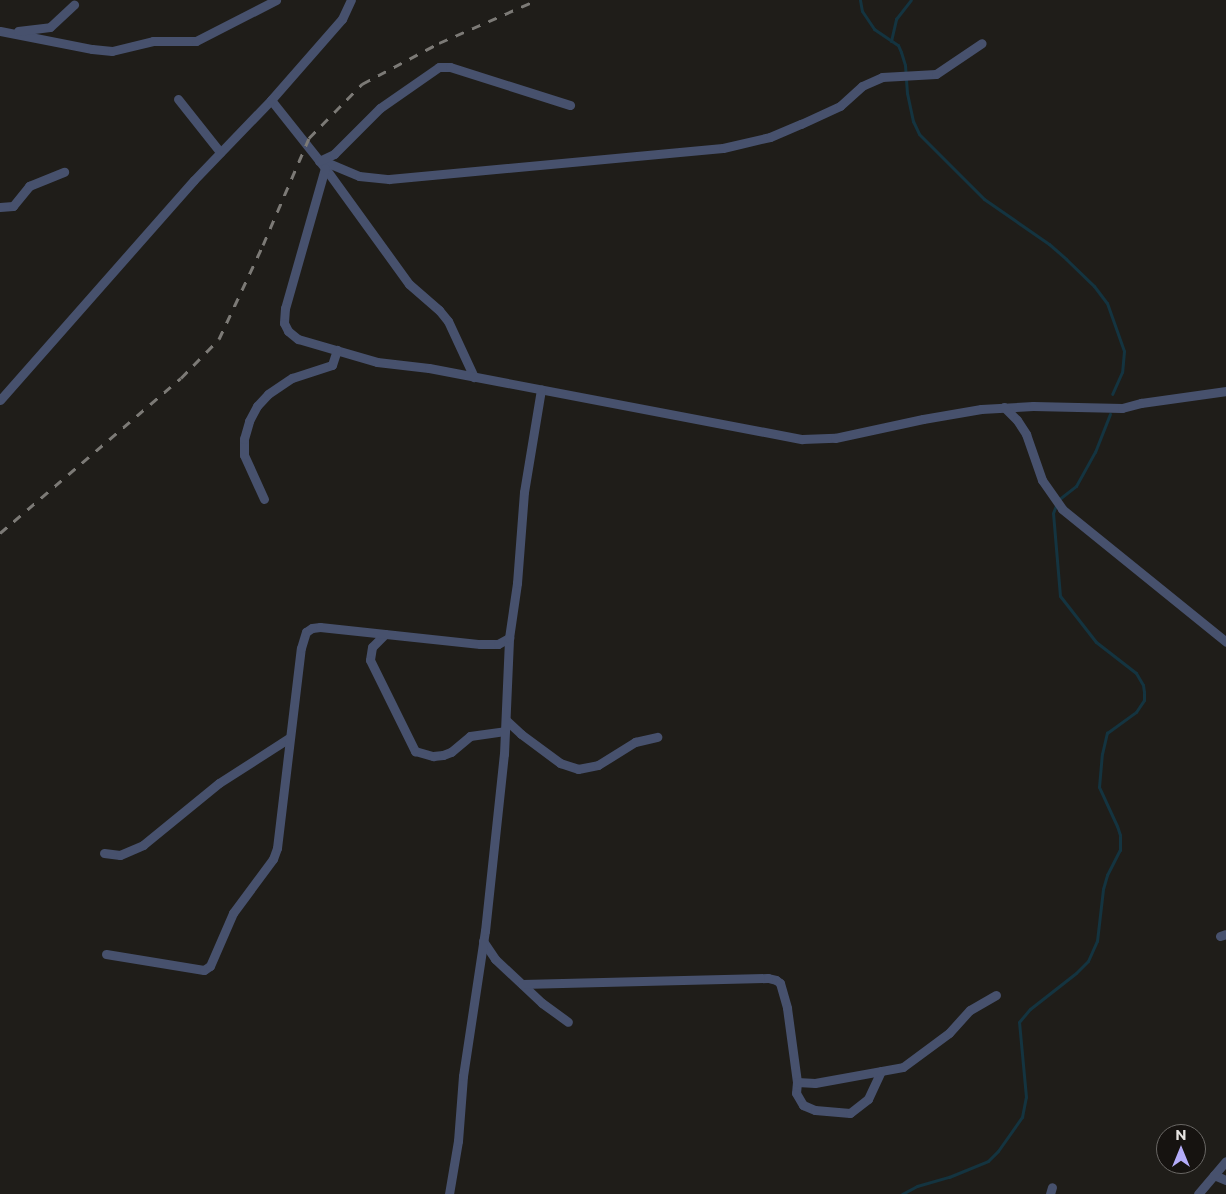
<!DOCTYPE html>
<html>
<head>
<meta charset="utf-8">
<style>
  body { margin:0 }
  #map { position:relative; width:1226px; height:1194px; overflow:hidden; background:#1f1d19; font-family:Montserrat,sans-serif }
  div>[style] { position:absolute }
  .stream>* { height:3px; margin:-1.5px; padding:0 1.5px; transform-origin:1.5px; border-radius:1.5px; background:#143440 }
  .minor>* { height:9px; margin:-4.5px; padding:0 4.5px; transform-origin:4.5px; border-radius:4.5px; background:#47516d }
  .rail>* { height:3px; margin-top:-1.5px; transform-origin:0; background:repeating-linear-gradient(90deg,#7c7a76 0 9px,transparent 0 18px) }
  span { translate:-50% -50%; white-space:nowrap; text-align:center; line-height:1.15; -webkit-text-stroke:5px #161310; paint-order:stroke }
  .north { position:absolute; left:1156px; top:1124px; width:50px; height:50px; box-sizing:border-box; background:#161310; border:1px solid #696764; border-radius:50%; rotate:0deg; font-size:14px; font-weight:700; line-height:20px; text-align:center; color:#e6e4e1 }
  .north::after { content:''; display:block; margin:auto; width:18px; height:22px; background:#b4acf9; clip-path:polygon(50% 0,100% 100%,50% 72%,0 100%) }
</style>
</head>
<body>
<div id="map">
  <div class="stream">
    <div style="left:860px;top:0;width:11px;rotate:80deg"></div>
    <div style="left:862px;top:11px;width:22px;rotate:56deg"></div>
    <div style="left:874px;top:29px;width:29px;rotate:34deg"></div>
    <div style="left:898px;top:45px;width:8px;rotate:67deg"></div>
    <div style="left:901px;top:52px;width:14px;rotate:73deg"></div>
    <div style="left:905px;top:65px;width:28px;rotate:86deg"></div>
    <div style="left:907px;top:93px;width:29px;rotate:78deg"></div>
    <div style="left:913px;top:121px;width:14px;rotate:65deg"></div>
    <div style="left:919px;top:134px;width:92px;rotate:45deg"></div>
    <div style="left:984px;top:199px;width:79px;rotate:34.7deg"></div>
    <div style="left:1049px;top:244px;width:23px;rotate:41deg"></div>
    <div style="left:1066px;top:259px;width:39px;rotate:44deg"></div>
    <div style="left:1094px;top:286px;width:21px;rotate:53deg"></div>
    <div style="left:1107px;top:303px;width:51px;rotate:70.5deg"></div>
    <div style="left:1124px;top:351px;width:21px;rotate:95deg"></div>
    <div style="left:1122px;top:372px;width:24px;rotate:114deg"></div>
    <div style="left:891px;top:41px;width:23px;rotate:-77deg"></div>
    <div style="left:896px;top:19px;width:24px;rotate:-52deg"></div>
    <div style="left:902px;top:1194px;width:17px;rotate:-28deg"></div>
    <div style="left:917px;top:1186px;width:33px;rotate:-16deg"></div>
    <div style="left:949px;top:1177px;width:42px;rotate:-22.3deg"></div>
    <div style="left:988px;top:1161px;width:14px;rotate:-45deg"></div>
    <div style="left:998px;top:1151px;width:42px;rotate:-54.8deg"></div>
    <div style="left:1022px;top:1117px;width:20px;rotate:-79deg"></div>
    <div style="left:1026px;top:1097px;width:75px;rotate:-95.3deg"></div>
    <div style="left:1019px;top:1022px;width:17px;rotate:-50deg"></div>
    <div style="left:1030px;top:1009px;width:58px;rotate:-38deg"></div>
    <div style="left:1076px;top:973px;width:17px;rotate:-45deg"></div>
    <div style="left:1088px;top:961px;width:22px;rotate:-66deg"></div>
    <div style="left:1097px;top:941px;width:52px;rotate:-83.4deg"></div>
    <div style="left:1103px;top:889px;width:15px;rotate:-74deg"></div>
    <div style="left:1107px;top:875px;width:28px;rotate:-63deg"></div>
    <div style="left:1120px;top:850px;width:15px;rotate:-90deg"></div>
    <div style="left:1120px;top:835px;width:9px;rotate:-108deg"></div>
    <div style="left:1117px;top:826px;width:43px;rotate:-114.8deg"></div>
    <div style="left:1099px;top:787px;width:33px;rotate:-85deg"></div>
    <div style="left:1102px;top:754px;width:22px;rotate:-77deg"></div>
    <div style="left:1107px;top:733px;width:36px;rotate:-36deg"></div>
    <div style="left:1136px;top:712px;width:14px;rotate:-56deg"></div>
    <div style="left:1144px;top:700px;width:8px;rotate:-90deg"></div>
    <div style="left:1144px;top:692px;width:7px;rotate:-98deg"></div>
    <div style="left:1143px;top:685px;width:14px;rotate:-120deg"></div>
    <div style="left:1136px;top:673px;width:51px;rotate:-142.2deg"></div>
    <div style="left:1096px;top:642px;width:58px;rotate:-128deg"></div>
    <div style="left:1060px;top:596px;width:83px;rotate:-94.8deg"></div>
    <div style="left:1053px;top:513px;width:14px;rotate:-69deg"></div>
    <div style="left:1058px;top:500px;width:23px;rotate:-38deg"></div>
    <div style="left:1076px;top:486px;width:39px;rotate:-61deg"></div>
    <div style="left:1095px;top:452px;width:41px;rotate:-68.5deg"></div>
  </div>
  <div class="minor">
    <div style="left:0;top:31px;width:94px;rotate:11.1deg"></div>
    <div style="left:92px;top:49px;width:20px;rotate:6deg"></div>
    <div style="left:112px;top:51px;width:42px;rotate:-13.7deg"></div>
    <div style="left:153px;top:41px;width:43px"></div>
    <div style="left:196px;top:41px;width:90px;rotate:-27.1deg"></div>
    <div style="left:18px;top:31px;width:32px;rotate:-7deg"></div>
    <div style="left:50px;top:27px;width:33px;rotate:-43deg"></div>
    <div style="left:178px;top:99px;width:68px;rotate:51.6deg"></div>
    <div style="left:271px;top:100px;width:87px;rotate:51.5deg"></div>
    <div style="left:325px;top:168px;width:143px;rotate:54.1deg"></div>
    <div style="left:409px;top:284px;width:40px;rotate:41deg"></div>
    <div style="left:439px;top:310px;width:14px;rotate:51deg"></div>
    <div style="left:448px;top:321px;width:62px;rotate:65.1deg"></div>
    <div style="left:321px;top:160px;width:41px;rotate:22.8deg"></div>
    <div style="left:359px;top:176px;width:30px;rotate:6deg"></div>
    <div style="left:389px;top:179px;width:335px;rotate:-5.3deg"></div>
    <div style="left:723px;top:148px;width:48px;rotate:-13.2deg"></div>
    <div style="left:770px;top:137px;width:34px;rotate:-23deg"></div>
    <div style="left:801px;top:124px;width:43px;rotate:-24.8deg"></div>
    <div style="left:840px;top:106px;width:30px;rotate:-42deg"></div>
    <div style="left:862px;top:86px;width:22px;rotate:-24deg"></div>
    <div style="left:882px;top:77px;width:54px;rotate:-3.2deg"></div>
    <div style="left:936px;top:74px;width:55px;rotate:-34deg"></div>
    <div style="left:319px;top:161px;width:17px;rotate:-25deg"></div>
    <div style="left:334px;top:154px;width:65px;rotate:-45deg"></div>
    <div style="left:380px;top:108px;width:72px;rotate:-34.8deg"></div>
    <div style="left:439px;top:67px;width:11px"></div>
    <div style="left:450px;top:67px;width:126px;rotate:17.6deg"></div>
    <div style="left:325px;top:168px;width:146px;rotate:105.9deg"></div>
    <div style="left:285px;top:308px;width:15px;rotate:94deg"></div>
    <div style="left:284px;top:323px;width:9px;rotate:63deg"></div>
    <div style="left:288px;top:331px;width:13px;rotate:39deg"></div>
    <div style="left:298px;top:339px;width:82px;rotate:16.2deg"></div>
    <div style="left:377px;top:362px;width:52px;rotate:6.6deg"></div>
    <div style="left:429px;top:368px;width:380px;rotate:10.8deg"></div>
    <div style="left:802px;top:439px;width:33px;rotate:-2deg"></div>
    <div style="left:835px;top:438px;width:90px;rotate:-12.2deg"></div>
    <div style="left:923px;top:419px;width:59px;rotate:-9.8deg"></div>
    <div style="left:981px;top:409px;width:52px;rotate:-3.3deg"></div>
    <div style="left:1033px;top:406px;width:89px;rotate:1.3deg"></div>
    <div style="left:1122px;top:408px;width:20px;rotate:-15deg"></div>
    <div style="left:1141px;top:403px;width:86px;rotate:-8deg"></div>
    <div style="left:0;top:207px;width:13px;rotate:-4deg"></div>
    <div style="left:13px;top:206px;width:26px;rotate:-51deg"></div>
    <div style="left:29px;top:186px;width:38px;rotate:-22deg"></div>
    <div style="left:0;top:400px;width:293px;rotate:-48.6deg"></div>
    <div style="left:194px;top:180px;width:111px;rotate:-46.1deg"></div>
    <div style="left:271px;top:100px;width:108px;rotate:-48.8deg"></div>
    <div style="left:342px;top:19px;width:21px;rotate:-65deg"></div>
    <div style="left:1004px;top:407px;width:18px;rotate:45deg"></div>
    <div style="left:1017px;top:420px;width:17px;rotate:57deg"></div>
    <div style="left:1026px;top:434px;width:49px;rotate:70.8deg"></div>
    <div style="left:1042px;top:480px;width:35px;rotate:55deg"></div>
    <div style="left:1062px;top:509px;width:211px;rotate:39deg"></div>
    <div style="left:264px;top:499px;width:48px;rotate:-114.4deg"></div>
    <div style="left:244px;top:455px;width:16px;rotate:-90deg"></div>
    <div style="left:244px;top:439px;width:19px;rotate:-74deg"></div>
    <div style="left:249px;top:421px;width:17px;rotate:-62deg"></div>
    <div style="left:257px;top:406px;width:16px;rotate:-47deg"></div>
    <div style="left:268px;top:394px;width:29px;rotate:-34deg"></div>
    <div style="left:292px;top:378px;width:42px;rotate:-18deg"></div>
    <div style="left:332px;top:365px;width:16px;rotate:-72deg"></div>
    <div style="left:385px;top:634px;width:18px;rotate:135deg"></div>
    <div style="left:372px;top:647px;width:13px;rotate:99deg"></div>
    <div style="left:370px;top:660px;width:102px;rotate:63.7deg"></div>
    <div style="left:415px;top:751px;width:19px;rotate:16deg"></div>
    <div style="left:433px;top:756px;width:10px;rotate:-6deg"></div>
    <div style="left:443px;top:755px;width:9px;rotate:-21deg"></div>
    <div style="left:451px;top:752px;width:25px;rotate:-40deg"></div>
    <div style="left:470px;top:736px;width:35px;rotate:-8deg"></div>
    <div style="left:506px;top:720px;width:21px;rotate:43deg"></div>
    <div style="left:521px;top:734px;width:49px;rotate:36.6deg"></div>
    <div style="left:560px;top:763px;width:19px;rotate:18deg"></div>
    <div style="left:578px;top:769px;width:20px;rotate:-11deg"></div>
    <div style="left:598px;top:765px;width:44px;rotate:-31.9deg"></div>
    <div style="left:635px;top:742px;width:23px;rotate:-13deg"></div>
    <div style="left:104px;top:853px;width:16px;rotate:7deg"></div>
    <div style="left:120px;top:855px;width:25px;rotate:-23deg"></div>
    <div style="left:143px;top:845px;width:98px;rotate:-39.2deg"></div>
    <div style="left:219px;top:783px;width:83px;rotate:-32.7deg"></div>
    <div style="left:1220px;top:936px;width:6px;rotate:-18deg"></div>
    <div style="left:483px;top:941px;width:22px;rotate:56deg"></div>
    <div style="left:495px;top:959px;width:64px;rotate:43.1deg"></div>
    <div style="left:542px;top:1003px;width:32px;rotate:36deg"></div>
    <div style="left:106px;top:954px;width:99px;rotate:9.3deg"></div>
    <div style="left:204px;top:970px;width:7px;rotate:-34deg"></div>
    <div style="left:210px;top:966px;width:58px;rotate:-66.5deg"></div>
    <div style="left:233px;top:913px;width:67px;rotate:-53.5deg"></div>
    <div style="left:273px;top:859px;width:12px;rotate:-70deg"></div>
    <div style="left:277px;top:848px;width:201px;rotate:-83.2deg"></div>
    <div style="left:301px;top:648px;width:17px;rotate:-73deg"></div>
    <div style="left:306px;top:632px;width:7px;rotate:-34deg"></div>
    <div style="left:312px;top:628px;width:8px;rotate:-7deg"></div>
    <div style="left:320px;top:627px;width:161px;rotate:6.1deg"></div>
    <div style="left:480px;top:644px;width:18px"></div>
    <div style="left:498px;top:644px;width:13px;rotate:-29deg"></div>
    <div style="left:522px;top:984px;width:246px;rotate:-1.4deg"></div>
    <div style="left:768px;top:978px;width:8px;rotate:14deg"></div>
    <div style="left:776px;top:980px;width:5px;rotate:37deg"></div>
    <div style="left:780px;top:983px;width:26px;rotate:74deg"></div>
    <div style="left:787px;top:1008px;width:75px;rotate:82.3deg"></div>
    <div style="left:797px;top:1082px;width:11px;rotate:95deg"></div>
    <div style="left:796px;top:1093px;width:14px;rotate:60deg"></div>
    <div style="left:803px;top:1105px;width:13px;rotate:23deg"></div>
    <div style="left:815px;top:1110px;width:35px;rotate:5deg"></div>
    <div style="left:850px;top:1113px;width:23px;rotate:-38deg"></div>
    <div style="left:868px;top:1099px;width:31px;rotate:-65deg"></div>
    <div style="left:797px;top:1082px;width:18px;rotate:3deg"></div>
    <div style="left:815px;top:1083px;width:89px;rotate:-10.3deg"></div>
    <div style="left:903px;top:1067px;width:57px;rotate:-36.5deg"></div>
    <div style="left:949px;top:1033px;width:31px;rotate:-48deg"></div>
    <div style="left:970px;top:1010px;width:30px;rotate:-30deg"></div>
    <div style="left:1214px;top:1175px;width:13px;rotate:23deg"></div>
    <div style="left:449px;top:1194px;width:54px;rotate:-80.4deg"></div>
    <div style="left:458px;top:1141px;width:65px;rotate:-85.6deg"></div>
    <div style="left:463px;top:1076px;width:147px;rotate:-81.4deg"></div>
    <div style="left:485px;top:931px;width:178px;rotate:-83.9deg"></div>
    <div style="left:504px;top:754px;width:116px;rotate:-87.5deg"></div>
    <div style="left:509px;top:638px;width:56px;rotate:-81.7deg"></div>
    <div style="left:517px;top:583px;width:91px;rotate:-85.6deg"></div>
    <div style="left:524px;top:492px;width:104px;rotate:-80.6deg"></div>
    <div style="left:1050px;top:1194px;width:7px;rotate:-74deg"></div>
    <div style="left:1198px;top:1194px;width:43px;rotate:-49.7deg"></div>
  </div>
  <div class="rail">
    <div style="left:0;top:533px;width:238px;rotate:-40.6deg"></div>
    <div style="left:181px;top:378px;width:54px;rotate:-45.7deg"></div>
    <div style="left:219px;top:339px;width:104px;rotate:-64.9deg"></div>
    <div style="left:263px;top:245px;width:116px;rotate:-66.7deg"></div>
    <div style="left:309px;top:138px;width:76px;rotate:-45.5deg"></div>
    <div style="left:362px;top:84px;width:87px;rotate:-28deg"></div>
    <div style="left:439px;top:43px;width:107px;rotate:-23.7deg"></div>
  </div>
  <div class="north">N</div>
</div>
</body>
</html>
